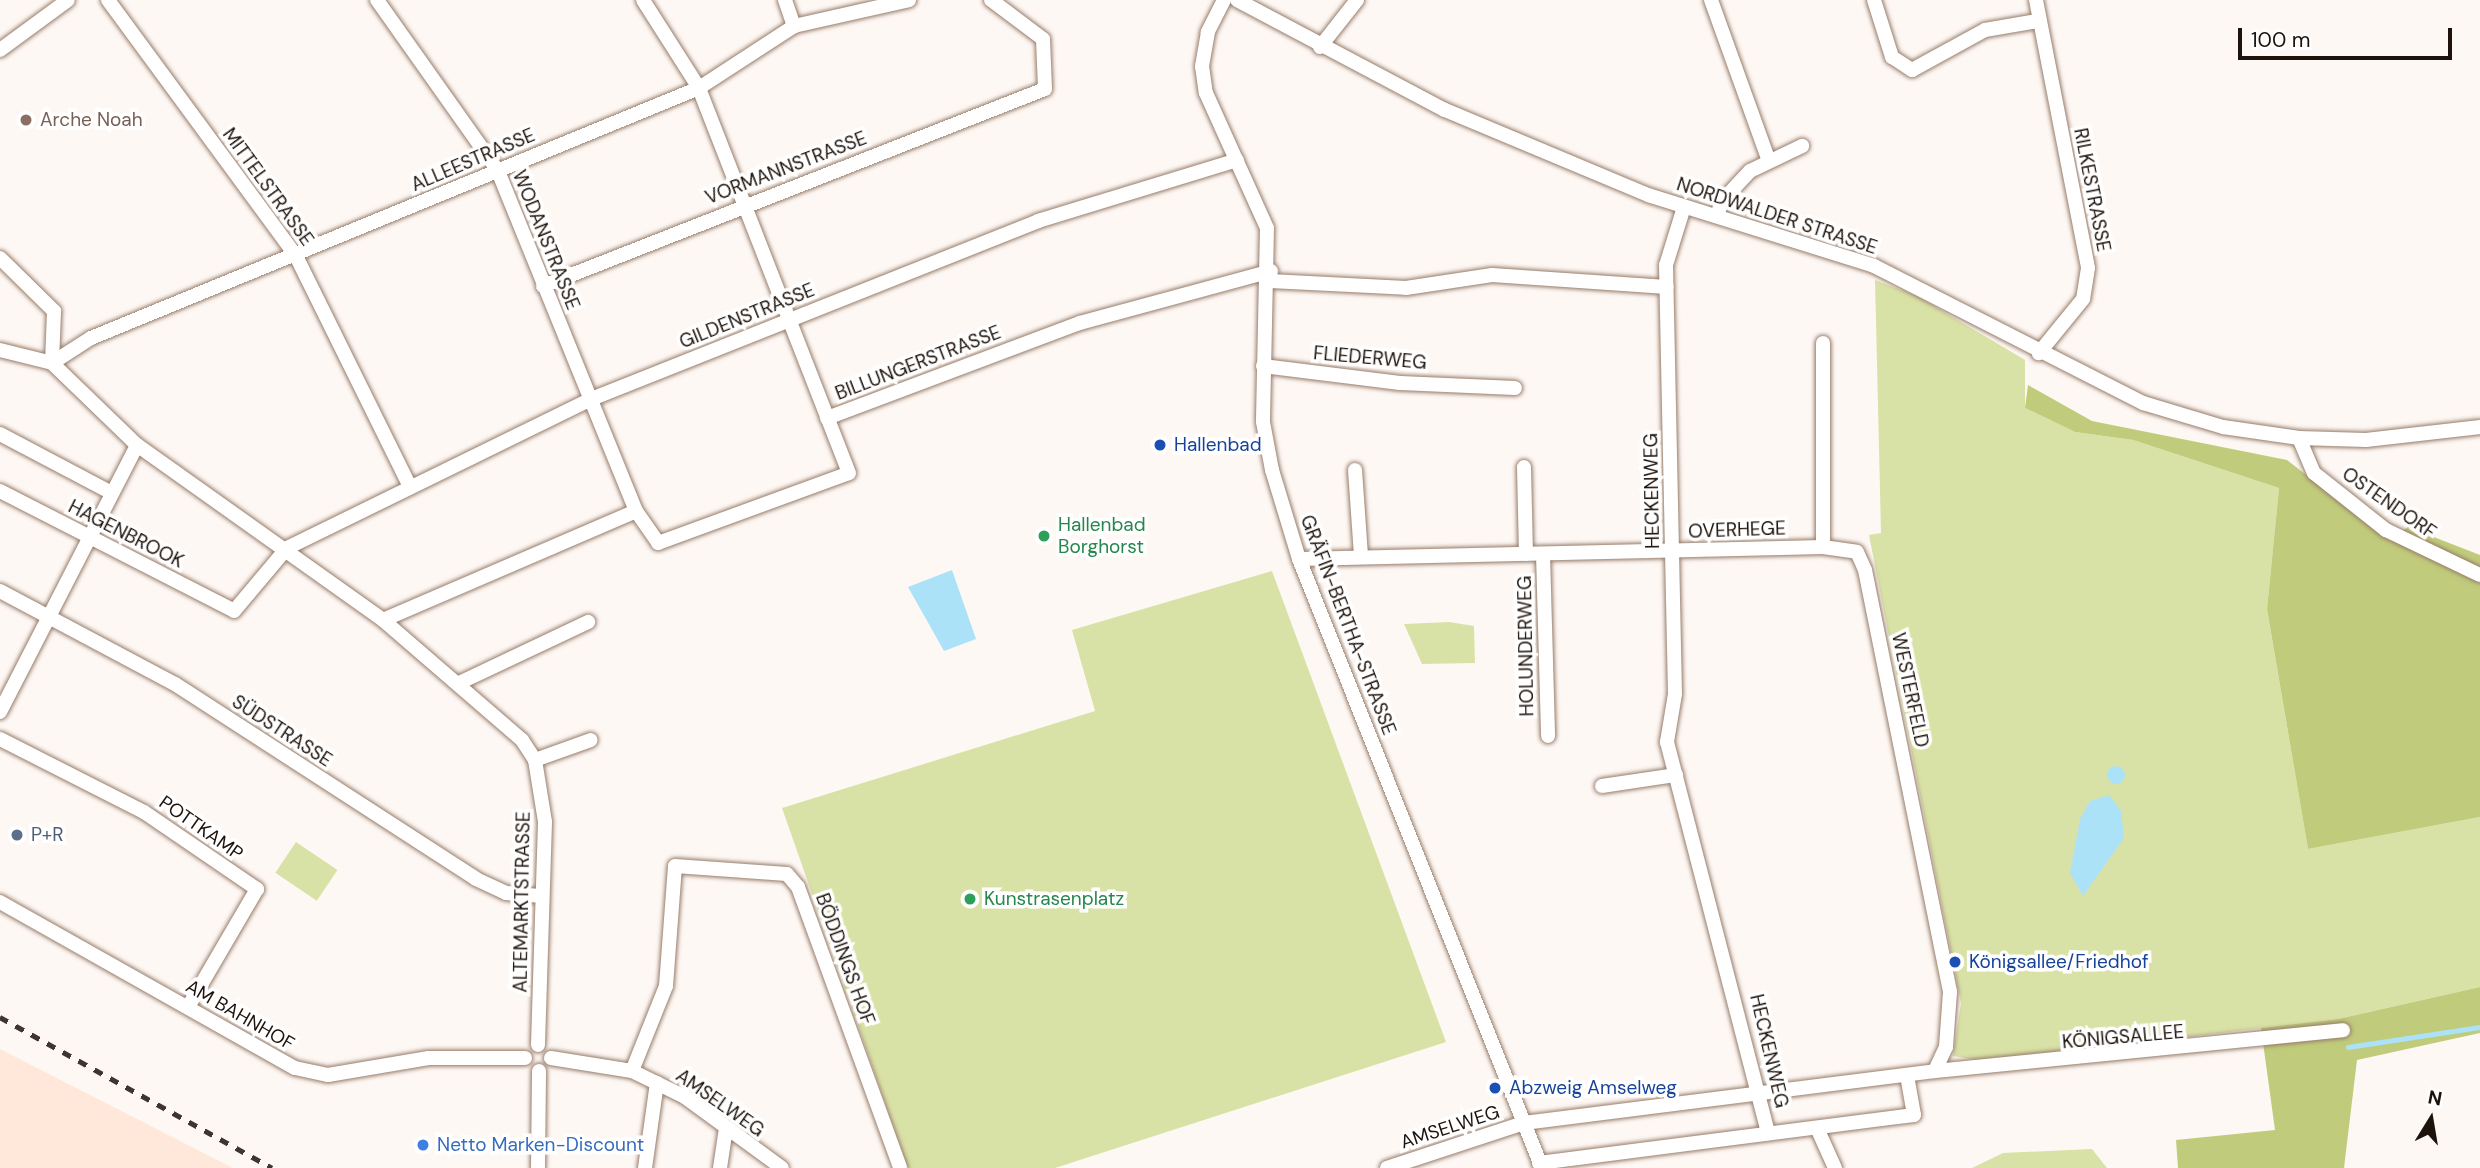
<!DOCTYPE html>
<html>
<head>
<meta charset="utf-8">
<style>
  body { margin:0 }
  #map { position:relative; width:2480px; height:1168px; overflow:hidden; background:#fef8f4; font-family:"DM Sans",sans-serif }
  div>[style] { position:absolute }
  .built>* { inset:0; background:#ffe8d9 }
  .green>* { inset:0; background:#d9e2a6; transform-origin:0 0 }
  .forest>* { inset:0; background:#c0cc7b }
  .water>* { inset:0; background:#abe2f8 }
  .round { border-radius:50% }
  .stream>* { height:4.5px; margin:-2.25px; padding:0 2.25px; transform-origin:2.25px; border-radius:2.25px; background:#abe2f8 }
  .roads { filter:drop-shadow(0 0 2px #977c69) drop-shadow(0 0 2px #977c69) }
  .minor>* { height:14px; margin:-7px; padding:0 7px; transform-origin:7px; border-radius:7px; background:#fff }
  .rail>* { height:4.5px; margin-top:-2.25px; transform-origin:0; background:repeating-linear-gradient(90deg,#3f342e 0 9px,transparent 0 18px) }
  .dots>* { width:19px; height:19px; translate:-50% -50%; box-sizing:border-box; border:4px solid #fff; border-radius:50% }
  span { translate:-50% -50%; white-space:nowrap; text-align:center; line-height:1.15; -webkit-text-stroke:7px #fff; paint-order:stroke }
  .education-label { font-size:19px; color:#785e54 }
  .left { translate:0 -50%; text-align:left }
  .street-label { font-size:19px; color:#1e130c }
  .transit-label { font-size:19px; color:#164399 }
  .leisure-label { font-size:19px; color:#27864d }
  .service-label { font-size:19px; color:#4e5e75 }
  .shop-label { font-size:19px; color:#366cbe }
  .north { position:absolute; left:2396px; top:1084px; width:70px; height:70px; -webkit-text-stroke:5px #fff; paint-order:stroke; rotate:11deg; font-size:19px; font-weight:700; line-height:28px; text-align:center; color:#1e130c }
  .north::after { content:''; display:block; margin:auto; width:24px; height:32px; background:#1e130c; clip-path:polygon(50% 0,100% 100%,50% 72%,0 100%) }
  .scale { position:absolute; left:2238px; top:28px; width:214px; height:32px; box-sizing:border-box; border:4px solid #1e130c; border-top:0; padding-left:9px; font-size:21px; line-height:24px; white-space:nowrap; color:#1e130c; -webkit-text-stroke:5px #fff; paint-order:stroke }
</style>
</head>
<body>
<div id="map">
  <div class="built">
    <div style="clip-path:polygon(0 1049px,233px 1168px,0 1168px)"></div>
  </div>
  <div class="green">
    <div style="clip-path:polygon(1875px 280px,1917px 296px,2025px 360px,2025px 408px,2075px 432px,2133px 440px,2279px 488px,2267px 609px,2308px 849px,2480px 817px,2480px 987px,2338px 1019px,1983px 1061px,1953px 1056px,1961px 1003px,1869px 535px,1881px 533px)"></div>
    <div style="clip-path:polygon(1272px 571px,1446px 1042px,1055px 1168px,908px 1168px,782px 808px,1095px 711px,1072px 630px)"></div>
    <div style="clip-path:polygon(1449px 622px,1474px 626px,1475px 663px,1422px 664px,1404px 624px)"></div>
    <div style="left:296px;top:842px;width:50px;height:37px;rotate:34deg"></div>
    <div style="clip-path:polygon(2092px 1149px,2107px 1168px,1972px 1168px,2003px 1153px)"></div>
  </div>
  <div class="forest">
    <div style="clip-path:polygon(2028px 385px,2092px 421px,2287px 460px,2390px 540px,2408px 527px,2480px 555px,2480px 817px,2308px 849px,2267px 609px,2279px 488px,2133px 440px,2075px 432px,2025px 408px)"></div>
    <div style="clip-path:polygon(2480px 987px,2480px 1033px,2357px 1060px,2344px 1168px,2178px 1168px,2176px 1140px,2275px 1130px,2261px 1028px,2338px 1019px)"></div>
  </div>
  <div class="water">
    <div style="clip-path:polygon(952px 570px,976px 639px,944px 651px,908px 587px)"></div>
    <div class="round" style="left:2107px;top:766px;width:18px;height:18px"></div>
    <div style="clip-path:polygon(2109px 795px,2121px 811px,2124px 838px,2083px 896px,2070px 873px,2080px 819px,2090px 801px)"></div>
  </div>
  <div class="stream">
    <div style="left:2348px;top:1047px;width:134px;rotate:-8.6deg"></div>
  </div>
  <div class="roads">
    <div class="minor">
      <div style="left:108px;top:0;width:318px;rotate:53.7deg"></div>
      <div style="left:296px;top:256px;width:258px;rotate:63.7deg"></div>
      <div style="left:377px;top:0;width:209px;rotate:54.7deg"></div>
      <div style="left:498px;top:171px;width:367px;rotate:67.9deg"></div>
      <div style="left:636px;top:511px;width:39px;rotate:55deg"></div>
      <div style="left:658px;top:543px;width:203px;rotate:-20.1deg"></div>
      <div style="left:849px;top:473px;width:413px;rotate:-111.3deg"></div>
      <div style="left:699px;top:88px;width:104px;rotate:-122.5deg"></div>
      <div style="left:785px;top:0;width:28px;rotate:71deg"></div>
      <div style="left:1224px;top:0;width:36px;rotate:117deg"></div>
      <div style="left:1208px;top:32px;width:35px;rotate:100deg"></div>
      <div style="left:1202px;top:66px;width:27px;rotate:82deg"></div>
      <div style="left:1206px;top:93px;width:148px;rotate:65.7deg"></div>
      <div style="left:1267px;top:228px;width:194px;rotate:91.2deg"></div>
      <div style="left:1263px;top:422px;width:49px;rotate:79.4deg"></div>
      <div style="left:1272px;top:470px;width:93px;rotate:73.1deg"></div>
      <div style="left:1299px;top:559px;width:656px;rotate:68.25deg"></div>
      <div style="left:1237px;top:0;width:235px;rotate:27.9deg"></div>
      <div style="left:1445px;top:110px;width:220px;rotate:22.7deg"></div>
      <div style="left:1648px;top:195px;width:237px;rotate:17.4deg"></div>
      <div style="left:1874px;top:266px;width:302px;rotate:27deg"></div>
      <div style="left:2143px;top:403px;width:84px;rotate:16.7deg"></div>
      <div style="left:2223px;top:427px;width:77px;rotate:8.2deg"></div>
      <div style="left:2299px;top:438px;width:67px;rotate:1.7deg"></div>
      <div style="left:2366px;top:440px;width:115px;rotate:-6.5deg"></div>
      <div style="left:1711px;top:0;width:168px;rotate:70.2deg"></div>
      <div style="left:1874px;top:0;width:60px;rotate:72.5deg"></div>
      <div style="left:1892px;top:57px;width:24px;rotate:33deg"></div>
      <div style="left:1912px;top:70px;width:83px;rotate:-28.7deg"></div>
      <div style="left:1985px;top:30px;width:53px;rotate:-9.8deg"></div>
      <div style="left:2036px;top:0;width:273px;rotate:79deg"></div>
      <div style="left:2088px;top:268px;width:31px;rotate:99deg"></div>
      <div style="left:2083px;top:299px;width:70px;rotate:129.2deg"></div>
      <div style="left:1320px;top:47px;width:60px;rotate:-51.8deg"></div>
      <div style="left:0;top:50px;width:84px;rotate:-36.3deg"></div>
      <div style="left:1684px;top:207px;width:61px;rotate:107.2deg"></div>
      <div style="left:1666px;top:265px;width:429px;rotate:88.8deg"></div>
      <div style="left:1675px;top:694px;width:49px;rotate:99.5deg"></div>
      <div style="left:1667px;top:742px;width:404px;rotate:75.5deg"></div>
      <div style="left:1717px;top:216px;width:16px;rotate:-72deg"></div>
      <div style="left:1722px;top:201px;width:41px;rotate:-47deg"></div>
      <div style="left:1750px;top:171px;width:58px;rotate:-25.7deg"></div>
      <div style="left:0;top:258px;width:76px;rotate:44.5deg"></div>
      <div style="left:54px;top:311px;width:52px;rotate:92.2deg"></div>
      <div style="left:1270px;top:281px;width:136px;rotate:2.9deg"></div>
      <div style="left:1406px;top:288px;width:87px;rotate:-8.6deg"></div>
      <div style="left:1492px;top:275px;width:175px;rotate:3.9deg"></div>
      <div style="left:543px;top:286px;width:539px;rotate:-21.43deg"></div>
      <div style="left:1045px;top:89px;width:50px;rotate:-92.3deg"></div>
      <div style="left:1043px;top:39px;width:65px;rotate:-143.1deg"></div>
      <div style="left:0;top:350px;width:54px;rotate:14deg"></div>
      <div style="left:52px;top:363px;width:118px;rotate:44deg"></div>
      <div style="left:137px;top:445px;width:302px;rotate:35.4deg"></div>
      <div style="left:383px;top:620px;width:184px;rotate:40.8deg"></div>
      <div style="left:522px;top:740px;width:24px;rotate:57deg"></div>
      <div style="left:535px;top:760px;width:63px;rotate:80.8deg"></div>
      <div style="left:545px;top:822px;width:223px;rotate:91.8deg"></div>
      <div style="left:52px;top:363px;width:46px;rotate:-32.7deg"></div>
      <div style="left:91px;top:338px;width:657px;rotate:-22.35deg"></div>
      <div style="left:699px;top:88px;width:113px;rotate:-33.1deg"></div>
      <div style="left:794px;top:26px;width:118px;rotate:-12.7deg"></div>
      <div style="left:1263px;top:366px;width:138px;rotate:7.1deg"></div>
      <div style="left:1400px;top:383px;width:115px;rotate:2.5deg"></div>
      <div style="left:827px;top:418px;width:270px;rotate:-20.6deg"></div>
      <div style="left:1080px;top:323px;width:198px;rotate:-15.2deg"></div>
      <div style="left:0;top:434px;width:124px;rotate:27.8deg"></div>
      <div style="left:2299px;top:438px;width:38px;rotate:67deg"></div>
      <div style="left:2314px;top:473px;width:92px;rotate:38.4deg"></div>
      <div style="left:2386px;top:530px;width:104px;rotate:25.6deg"></div>
      <div style="left:1524px;top:467px;width:87px;rotate:88.7deg"></div>
      <div style="left:1355px;top:470px;width:85px;rotate:86deg"></div>
      <div style="left:0;top:491px;width:263px;rotate:27.1deg"></div>
      <div style="left:234px;top:611px;width:82px;rotate:-49.9deg"></div>
      <div style="left:287px;top:548px;width:336px;rotate:-26.1deg"></div>
      <div style="left:589px;top:400px;width:483px;rotate:-21.7deg"></div>
      <div style="left:1038px;top:221px;width:208px;rotate:-17deg"></div>
      <div style="left:1823px;top:547px;width:204px;rotate:-90deg"></div>
      <div style="left:1543px;top:554px;width:182px;rotate:88.4deg"></div>
      <div style="left:1299px;top:559px;width:524px;rotate:-1.31deg"></div>
      <div style="left:1823px;top:547px;width:34px;rotate:8deg"></div>
      <div style="left:1857px;top:552px;width:20px;rotate:66deg"></div>
      <div style="left:1865px;top:570px;width:430px;rotate:78.6deg"></div>
      <div style="left:1950px;top:992px;width:55px;rotate:94.2deg"></div>
      <div style="left:1946px;top:1047px;width:26px;rotate:115deg"></div>
      <div style="left:0;top:591px;width:198px;rotate:28deg"></div>
      <div style="left:175px;top:684px;width:359px;rotate:32.9deg"></div>
      <div style="left:476px;top:879px;width:33px;rotate:25deg"></div>
      <div style="left:506px;top:893px;width:36px;rotate:5deg"></div>
      <div style="left:383px;top:620px;width:275px;rotate:-23.3deg"></div>
      <div style="left:459px;top:683px;width:143px;rotate:-25.3deg"></div>
      <div style="left:0;top:712px;width:300px;rotate:-62.8deg"></div>
      <div style="left:0;top:739px;width:161px;rotate:26.9deg"></div>
      <div style="left:144px;top:812px;width:137px;rotate:34.3deg"></div>
      <div style="left:257px;top:889px;width:137px;rotate:120.3deg"></div>
      <div style="left:535px;top:760px;width:59px;rotate:-19.7deg"></div>
      <div style="left:1602px;top:786px;width:75px;rotate:-8.5deg"></div>
      <div style="left:0;top:902px;width:338px;rotate:29.4deg"></div>
      <div style="left:295px;top:1068px;width:34px;rotate:12deg"></div>
      <div style="left:328px;top:1075px;width:102px;rotate:-9.6deg"></div>
      <div style="left:429px;top:1058px;width:96px"></div>
      <div style="left:551px;top:1058px;width:82px;rotate:9.1deg"></div>
      <div style="left:632px;top:1071px;width:59px;rotate:26.1deg"></div>
      <div style="left:685px;top:1097px;width:120px;rotate:36.2deg"></div>
      <div style="left:632px;top:1071px;width:92px;rotate:-68.2deg"></div>
      <div style="left:666px;top:986px;width:120px;rotate:-85.7deg"></div>
      <div style="left:675px;top:866px;width:112px;rotate:4.1deg"></div>
      <div style="left:787px;top:874px;width:17px;rotate:50deg"></div>
      <div style="left:798px;top:887px;width:299px;rotate:70deg"></div>
      <div style="left:1817px;top:1128px;width:44px;rotate:65.8deg"></div>
      <div style="left:1539px;top:1163px;width:378px;rotate:-7.3deg"></div>
      <div style="left:1914px;top:1115px;width:40px;rotate:-100deg"></div>
      <div style="left:538px;top:1168px;width:97px;rotate:-89.4deg"></div>
      <div style="left:645px;top:1168px;width:86px;rotate:-82deg"></div>
      <div style="left:720px;top:1168px;width:40px;rotate:-81.5deg"></div>
      <div style="left:1387px;top:1168px;width:144px;rotate:-18.2deg"></div>
      <div style="left:1524px;top:1123px;width:414px;rotate:-7.2deg"></div>
      <div style="left:1935px;top:1071px;width:410px;rotate:-5.7deg"></div>
    </div>
  </div>
  <div class="rail">
    <div style="left:0;top:1017px;width:311px;rotate:29deg"></div>
  </div>
  <div class="dots">
    <div style="left:26px;top:120px;background:#8d6e63"></div>
    <div style="left:1160px;top:445px;background:#1a4fb4"></div>
    <div style="left:1044px;top:536px;background:#2e9e5b"></div>
    <div style="left:17px;top:835px;background:#5c6f8a"></div>
    <div style="left:970px;top:899px;background:#2e9e5b"></div>
    <div style="left:1955px;top:962px;background:#1a4fb4"></div>
    <div style="left:1495px;top:1088px;background:#1a4fb4"></div>
    <div style="left:423px;top:1145px;background:#3f7fe0"></div>
  </div>
  <div class="education-label">
    <span class="left" style="left:40px;top:120px">Arche Noah</span>
  </div>
  <div class="street-label">
    <span style="left:473px;top:160px;rotate:-23deg">ALLEESTRASSE</span>
    <span style="left:786px;top:168px;rotate:-21deg">VORMANNSTRASSE</span>
    <span style="left:268px;top:187px;rotate:54deg">MITTELSTRASSE</span>
    <span style="left:2092px;top:190px;rotate:79deg">RILKESTRASSE</span>
    <span style="left:1777px;top:216px;rotate:18deg">NORDWALDER STRASSE</span>
    <span style="left:546px;top:240px;rotate:68deg">WODANSTRASSE</span>
    <span style="left:747px;top:316px;rotate:-22deg">GILDENSTRASSE</span>
    <span style="left:1370px;top:358px;rotate:5deg">FLIEDERWEG</span>
    <span style="left:918px;top:363px;rotate:-21deg">BILLUNGERSTRASSE</span>
    <span style="left:1652px;top:491px;rotate:-91deg">HECKENWEG</span>
    <span style="left:2389px;top:503px;rotate:35deg">OSTENDORF</span>
    <span style="left:1737px;top:530px;rotate:-2deg">OVERHEGE</span>
    <span style="left:126px;top:534px;rotate:27deg">HAGENBROOK</span>
    <span style="left:1348px;top:625px;rotate:69deg">GRÄFIN-BERTHA-STRASSE</span>
    <span style="left:1526px;top:646px;rotate:-91deg">HOLUNDERWEG</span>
    <span style="left:1910px;top:690px;rotate:78deg">WESTERFELD</span>
    <span style="left:282px;top:731px;rotate:33deg">SÜDSTRASSE</span>
    <span style="left:201px;top:828px;rotate:35deg">POTTKAMP</span>
    <span style="left:522px;top:902px;rotate:-89deg">ALTEMARKTSTRASSE</span>
    <span style="left:845px;top:959px;rotate:70deg">BÖDDINGS HOF</span>
    <span style="left:240px;top:1015px;rotate:30deg">AM BAHNHOF</span>
    <span style="left:2123px;top:1037px;rotate:-5deg">KÖNIGSALLEE</span>
    <span style="left:1769px;top:1051px;rotate:77deg">HECKENWEG</span>
    <span style="left:720px;top:1103px;rotate:35deg">AMSELWEG</span>
    <span style="left:1450px;top:1127px;rotate:-18deg">AMSELWEG</span>
  </div>
  <div class="transit-label">
    <span class="left" style="left:1174px;top:445px">Hallenbad</span>
    <span class="left" style="left:1969px;top:962px">Königsallee/Friedhof</span>
    <span class="left" style="left:1509px;top:1088px">Abzweig Amselweg</span>
  </div>
  <div class="leisure-label">
    <span class="left" style="left:1058px;top:536px">Hallenbad<br>Borghorst</span>
    <span class="left" style="left:984px;top:899px">Kunstrasenplatz</span>
  </div>
  <div class="service-label">
    <span class="left" style="left:31px;top:835px">P+R</span>
  </div>
  <div class="shop-label">
    <span class="left" style="left:437px;top:1145px">Netto Marken-Discount</span>
  </div>
  <div class="north">N</div>
  <div class="scale">100 m</div>
</div>
</body>
</html>
